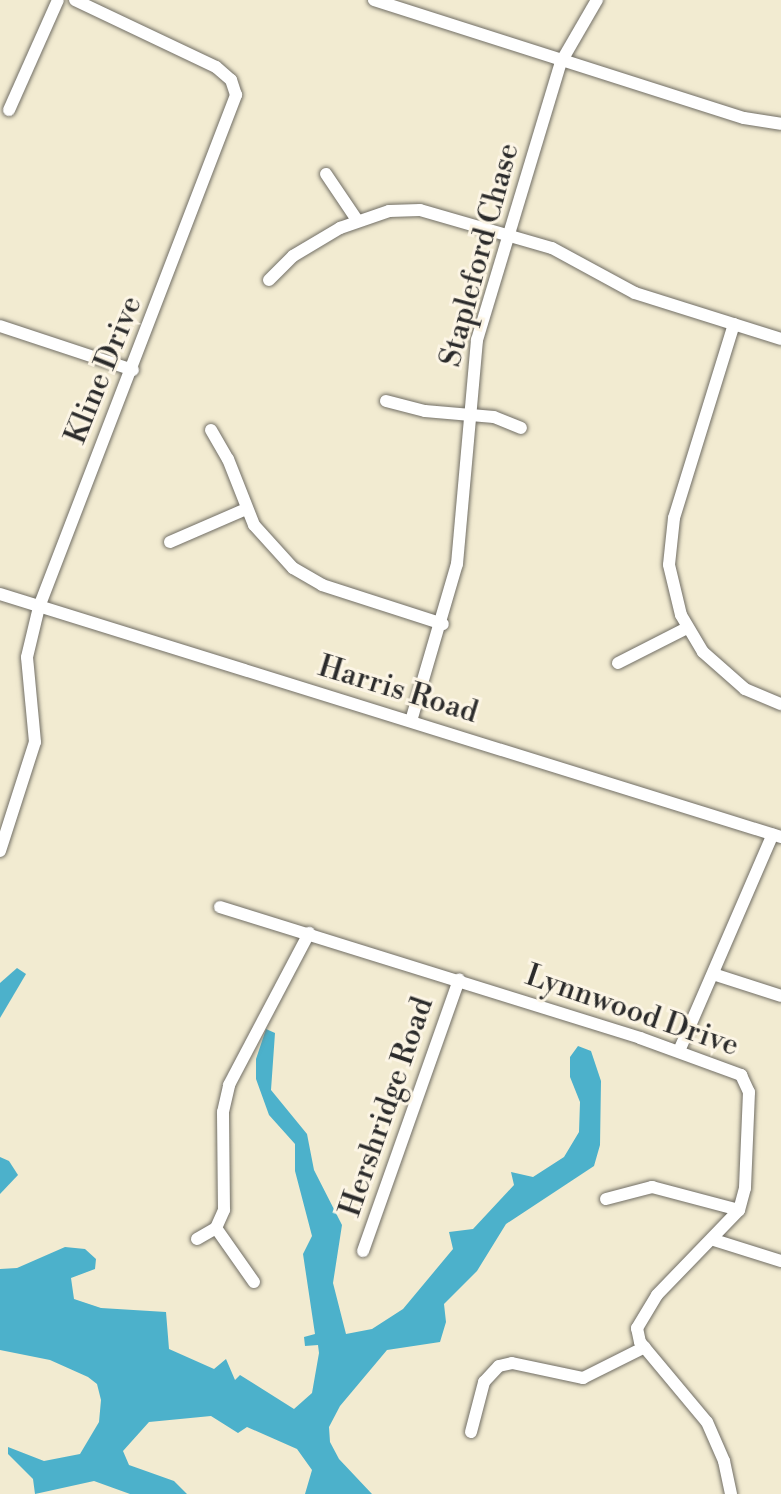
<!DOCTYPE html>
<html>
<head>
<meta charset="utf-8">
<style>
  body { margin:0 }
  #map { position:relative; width:781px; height:1494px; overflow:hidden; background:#f2ebd1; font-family:"Libre Bodoni",serif }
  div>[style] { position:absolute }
  .water>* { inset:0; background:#4cb1cb }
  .roads { filter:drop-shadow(0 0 2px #716e65) drop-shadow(0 0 2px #716e65) }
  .minor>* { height:12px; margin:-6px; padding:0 6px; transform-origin:6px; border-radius:6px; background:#fff }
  span { translate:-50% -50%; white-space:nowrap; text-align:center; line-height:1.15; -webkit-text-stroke:6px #fcf5e5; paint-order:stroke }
  .street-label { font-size:30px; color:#2b2b2b }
</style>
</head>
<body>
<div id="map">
  <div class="water">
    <div style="clip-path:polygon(17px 968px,26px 974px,0 1018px,0 983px)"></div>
    <div style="clip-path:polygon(266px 1029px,275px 1033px,271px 1090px,307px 1134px,314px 1170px,342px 1225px,333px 1283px,346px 1334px,372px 1329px,403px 1309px,453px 1249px,449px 1232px,473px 1229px,514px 1185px,511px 1172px,533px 1177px,564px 1157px,579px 1132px,580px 1102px,570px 1077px,570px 1057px,578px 1046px,591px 1051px,601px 1081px,600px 1145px,594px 1166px,506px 1224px,477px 1271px,444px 1304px,446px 1322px,440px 1342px,387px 1350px,340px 1406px,329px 1427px,330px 1442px,339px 1459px,372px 1494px,305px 1494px,312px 1470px,297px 1449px,247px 1427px,238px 1433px,211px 1416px,149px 1422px,123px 1451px,129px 1465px,174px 1481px,187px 1494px,130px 1494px,94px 1481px,35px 1494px,33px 1479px,8px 1454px,8px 1447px,44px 1461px,80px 1454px,99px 1422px,101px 1400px,97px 1384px,88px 1377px,50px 1360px,0 1350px,0 1269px,17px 1268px,65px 1247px,85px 1249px,96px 1259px,95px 1269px,71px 1278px,74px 1299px,101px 1308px,166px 1312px,169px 1349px,214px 1369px,226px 1359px,235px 1380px,240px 1375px,294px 1409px,312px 1393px,319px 1353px,318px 1345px,305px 1346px,304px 1337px,315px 1334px,303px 1254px,312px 1236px,295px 1171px,295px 1144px,269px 1115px,256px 1079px,256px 1059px)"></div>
    <div style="clip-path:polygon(0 1157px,9px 1161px,18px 1175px,0 1194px)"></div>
  </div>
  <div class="roads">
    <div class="minor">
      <div style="left:374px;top:0;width:388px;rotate:17.7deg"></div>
      <div style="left:744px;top:118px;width:37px;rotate:9deg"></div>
      <div style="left:9px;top:110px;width:120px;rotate:-66deg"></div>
      <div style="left:326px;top:174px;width:55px;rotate:56deg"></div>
      <div style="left:269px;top:280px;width:34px;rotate:-45deg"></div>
      <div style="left:293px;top:256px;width:55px;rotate:-30.8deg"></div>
      <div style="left:340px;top:228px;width:52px;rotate:-19.1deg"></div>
      <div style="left:389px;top:211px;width:31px;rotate:-2deg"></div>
      <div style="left:420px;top:210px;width:137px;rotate:16.1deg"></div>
      <div style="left:552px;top:248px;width:94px;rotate:28.5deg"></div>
      <div style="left:635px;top:293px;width:153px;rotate:17.5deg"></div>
      <div style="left:734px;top:324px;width:203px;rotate:107.2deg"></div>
      <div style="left:674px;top:518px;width:47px;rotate:96.1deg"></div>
      <div style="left:669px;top:565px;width:51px;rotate:76.5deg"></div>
      <div style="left:681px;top:615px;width:43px;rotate:59.3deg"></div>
      <div style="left:703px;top:652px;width:56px;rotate:41.4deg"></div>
      <div style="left:745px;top:689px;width:39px;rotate:23deg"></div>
      <div style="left:0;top:326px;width:140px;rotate:18.3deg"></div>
      <div style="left:386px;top:401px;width:40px;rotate:14.4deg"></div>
      <div style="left:425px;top:411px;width:69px;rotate:5deg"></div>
      <div style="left:494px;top:417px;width:29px;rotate:22deg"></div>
      <div style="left:211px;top:430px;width:34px;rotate:60deg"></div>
      <div style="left:228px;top:459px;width:71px;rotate:68.5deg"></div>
      <div style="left:254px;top:525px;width:58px;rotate:47.8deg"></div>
      <div style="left:293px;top:568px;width:34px;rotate:30deg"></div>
      <div style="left:322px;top:585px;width:127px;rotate:17.9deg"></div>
      <div style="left:170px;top:542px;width:83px;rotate:-23.5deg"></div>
      <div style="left:0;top:594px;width:818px;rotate:17.28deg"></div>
      <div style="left:618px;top:663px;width:77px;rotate:-26.9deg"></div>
      <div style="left:411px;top:721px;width:164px;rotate:-73.7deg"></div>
      <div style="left:457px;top:564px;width:225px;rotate:-84.9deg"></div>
      <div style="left:477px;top:340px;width:290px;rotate:-73.2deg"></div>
      <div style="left:561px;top:62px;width:72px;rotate:-59.9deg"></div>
      <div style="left:0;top:851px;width:114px;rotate:-72.2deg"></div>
      <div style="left:35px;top:742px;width:85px;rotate:-95.4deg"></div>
      <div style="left:27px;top:657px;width:51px;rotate:-76.5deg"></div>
      <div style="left:39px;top:607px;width:549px;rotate:-68.95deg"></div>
      <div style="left:236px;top:95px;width:16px;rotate:-108deg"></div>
      <div style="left:231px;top:80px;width:20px;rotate:-139deg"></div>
      <div style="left:216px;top:67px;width:156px;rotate:-154.6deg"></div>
      <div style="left:220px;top:907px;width:440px;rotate:17.3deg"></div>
      <div style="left:640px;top:1038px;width:108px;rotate:20.1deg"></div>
      <div style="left:741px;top:1075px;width:19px;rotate:65deg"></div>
      <div style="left:749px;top:1092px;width:96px;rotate:92.4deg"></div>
      <div style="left:745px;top:1188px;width:23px;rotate:105deg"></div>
      <div style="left:739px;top:1210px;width:118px;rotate:134deg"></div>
      <div style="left:657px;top:1295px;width:39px;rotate:121deg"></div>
      <div style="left:637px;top:1328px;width:14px;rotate:78deg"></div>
      <div style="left:640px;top:1342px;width:104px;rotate:50.1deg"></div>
      <div style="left:707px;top:1422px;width:43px;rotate:66.4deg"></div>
      <div style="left:724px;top:1461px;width:34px;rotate:78deg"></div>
      <div style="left:713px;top:974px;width:71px;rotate:17.9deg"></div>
      <div style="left:679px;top:1051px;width:236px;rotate:-66.6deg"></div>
      <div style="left:606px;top:1199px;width:48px;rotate:-14.6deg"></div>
      <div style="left:652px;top:1187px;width:90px;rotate:14.8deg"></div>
      <div style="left:216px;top:1228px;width:66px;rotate:54.9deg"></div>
      <div style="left:197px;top:1239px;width:22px;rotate:-30deg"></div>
      <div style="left:216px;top:1228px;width:20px;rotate:-66deg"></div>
      <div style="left:224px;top:1210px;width:98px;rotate:-90.6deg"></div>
      <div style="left:223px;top:1112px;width:28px;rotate:-77deg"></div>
      <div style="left:229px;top:1085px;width:172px;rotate:-62.2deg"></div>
      <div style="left:714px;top:1240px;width:70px;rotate:17.4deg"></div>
      <div style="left:363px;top:1251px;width:288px;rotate:-70.5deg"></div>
      <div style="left:471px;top:1432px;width:52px;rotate:-75.4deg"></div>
      <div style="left:484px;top:1382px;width:22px;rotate:-47deg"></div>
      <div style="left:499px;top:1366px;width:13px;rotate:-13deg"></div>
      <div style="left:512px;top:1363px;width:73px;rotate:11.9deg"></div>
      <div style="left:583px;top:1378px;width:69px;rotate:-26.6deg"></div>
    </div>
  </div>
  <div class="street-label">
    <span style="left:480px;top:255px;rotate:-75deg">Stapleford Chase</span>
    <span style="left:104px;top:370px;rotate:-68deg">Kline Drive</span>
    <span style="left:398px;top:690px;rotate:17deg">Harris Road</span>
    <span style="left:632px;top:1011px;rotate:19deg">Lynnwood Drive</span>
    <span style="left:387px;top:1107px;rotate:-71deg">Hershridge Road</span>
  </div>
</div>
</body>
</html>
